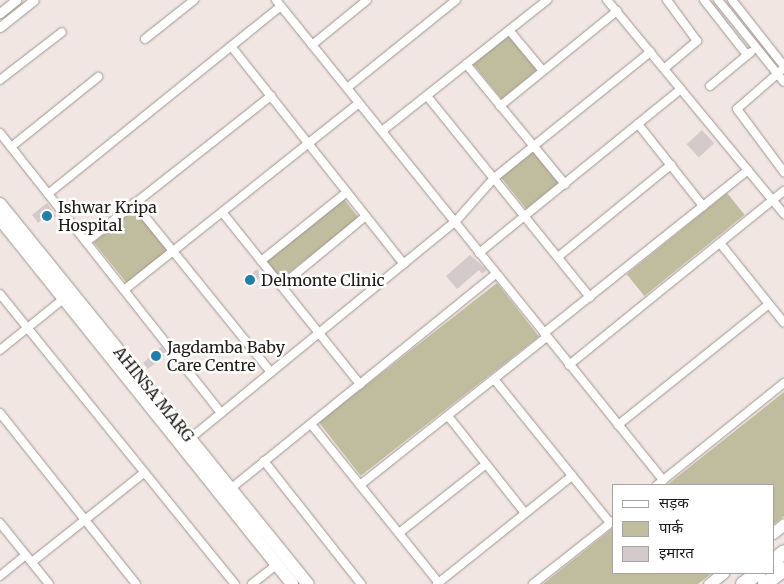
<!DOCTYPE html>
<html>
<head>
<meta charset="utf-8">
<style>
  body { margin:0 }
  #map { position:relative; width:784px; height:584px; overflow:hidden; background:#f1e6e2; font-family:Merriweather,"Noto Sans Devanagari",serif }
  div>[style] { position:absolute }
  .green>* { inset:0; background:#bfbd9d; transform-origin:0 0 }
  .building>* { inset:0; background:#d4c9cb; transform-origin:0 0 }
  .roads { filter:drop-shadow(0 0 1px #9f9591) drop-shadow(0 0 1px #9f9591) }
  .minor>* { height:8px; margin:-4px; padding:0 4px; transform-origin:4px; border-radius:4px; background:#fff }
  .tertiary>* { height:9px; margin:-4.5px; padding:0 4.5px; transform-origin:4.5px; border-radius:4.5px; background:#fff }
  .primary>* { height:11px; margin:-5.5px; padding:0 5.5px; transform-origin:5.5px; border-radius:5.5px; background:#fff }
  .trunk>* { height:12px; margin:-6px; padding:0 6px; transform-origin:6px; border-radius:6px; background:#fff }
  .motorway>* { height:14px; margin:-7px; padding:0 7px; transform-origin:7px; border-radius:7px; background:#fff }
  .dots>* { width:14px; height:14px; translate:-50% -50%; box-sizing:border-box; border:2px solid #fff; border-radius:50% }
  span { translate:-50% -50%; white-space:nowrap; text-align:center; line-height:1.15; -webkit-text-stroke:5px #fff; paint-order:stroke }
  .poi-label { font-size:16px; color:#1f1b19 }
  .left { translate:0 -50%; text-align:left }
  .street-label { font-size:16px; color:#1f1b19 }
  .legend { position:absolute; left:612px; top:484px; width:162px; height:90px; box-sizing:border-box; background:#fff; border:1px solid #a5a4a3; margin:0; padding:6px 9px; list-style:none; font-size:15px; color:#1f1b19 }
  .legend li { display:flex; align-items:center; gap:10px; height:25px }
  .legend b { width:25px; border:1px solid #a5a4a3 }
</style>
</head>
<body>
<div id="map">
  <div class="green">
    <div style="left:509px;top:35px;width:45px;height:46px;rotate:51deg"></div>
    <div style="left:533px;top:152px;width:40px;height:41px;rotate:51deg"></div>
    <div style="left:727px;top:193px;width:28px;height:129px;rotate:51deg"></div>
    <div style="left:344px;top:199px;width:24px;height:100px;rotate:52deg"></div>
    <div style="left:135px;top:209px;width:53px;height:53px;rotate:51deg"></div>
    <div style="left:497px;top:283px;width:68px;height:226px;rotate:52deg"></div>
    <div style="clip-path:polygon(784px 392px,784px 516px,773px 525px,773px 485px,667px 485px)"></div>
    <div style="clip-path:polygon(613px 528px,613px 573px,712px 573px,698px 584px,543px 584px)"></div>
  </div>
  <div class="building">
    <div style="left:702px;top:130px;width:18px;height:21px;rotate:47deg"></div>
    <div style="clip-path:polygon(47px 203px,56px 216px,50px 221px,46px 216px,38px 223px,32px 215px)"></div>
    <div style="clip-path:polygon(470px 255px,487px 270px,482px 274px,479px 270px,457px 289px,446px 276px)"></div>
    <div style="clip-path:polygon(257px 269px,262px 275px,250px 287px,245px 280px)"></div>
    <div style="clip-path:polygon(161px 347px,167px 354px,148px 369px,143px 363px)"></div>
  </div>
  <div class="roads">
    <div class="minor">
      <div style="left:276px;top:0;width:617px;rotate:51.12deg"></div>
      <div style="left:607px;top:0;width:278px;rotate:50.4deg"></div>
      <div style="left:704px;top:0;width:70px;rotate:52deg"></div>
      <div style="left:718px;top:0;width:105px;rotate:51.2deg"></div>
      <div style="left:732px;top:0;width:84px;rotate:51.8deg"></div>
      <div style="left:509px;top:30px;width:53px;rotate:50.3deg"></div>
      <div style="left:145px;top:39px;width:63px;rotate:-38.5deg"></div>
      <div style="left:312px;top:45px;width:71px;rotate:-39.3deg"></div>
      <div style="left:231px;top:46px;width:278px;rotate:51.6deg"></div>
      <div style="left:466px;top:64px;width:156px;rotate:50.5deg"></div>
      <div style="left:665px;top:68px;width:42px;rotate:-40.2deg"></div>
      <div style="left:697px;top:41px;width:51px;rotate:-126.2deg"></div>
      <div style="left:784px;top:68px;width:62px;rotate:138.9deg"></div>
      <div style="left:737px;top:109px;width:79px;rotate:53.3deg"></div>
      <div style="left:0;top:80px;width:78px;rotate:-37.7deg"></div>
      <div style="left:710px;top:86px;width:53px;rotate:-39.7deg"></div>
      <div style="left:347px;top:88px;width:140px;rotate:-38.9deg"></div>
      <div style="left:427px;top:96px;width:259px;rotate:51deg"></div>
      <div style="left:500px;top:106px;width:151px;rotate:-39.1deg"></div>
      <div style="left:638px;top:124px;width:105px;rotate:51.6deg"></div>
      <div style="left:382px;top:131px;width:211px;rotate:-38.4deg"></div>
      <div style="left:0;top:133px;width:357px;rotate:51.7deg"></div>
      <div style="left:11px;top:147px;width:112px;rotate:-38.8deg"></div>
      <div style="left:48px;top:194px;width:299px;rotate:-38.9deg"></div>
      <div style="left:134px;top:203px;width:218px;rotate:51deg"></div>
      <div style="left:222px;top:212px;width:221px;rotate:51.3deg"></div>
      <div style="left:86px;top:242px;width:236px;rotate:-38.3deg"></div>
      <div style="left:720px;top:243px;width:102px;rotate:51.3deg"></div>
      <div style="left:479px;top:253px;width:260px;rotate:-39.1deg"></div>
      <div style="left:558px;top:257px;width:146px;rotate:-39.2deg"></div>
      <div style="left:261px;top:261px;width:110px;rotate:-38.7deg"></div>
      <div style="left:281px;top:286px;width:110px;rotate:-39.5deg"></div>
      <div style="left:124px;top:290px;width:300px;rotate:-38.5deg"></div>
      <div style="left:0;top:294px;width:373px;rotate:51deg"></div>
      <div style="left:544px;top:333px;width:261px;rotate:-38.6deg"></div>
      <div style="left:0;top:350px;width:85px;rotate:-38.8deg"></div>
      <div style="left:569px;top:365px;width:277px;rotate:-39deg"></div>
      <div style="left:494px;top:379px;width:185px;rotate:51.1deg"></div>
      <div style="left:0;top:413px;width:218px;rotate:51.5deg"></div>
      <div style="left:448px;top:416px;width:124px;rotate:51.6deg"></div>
      <div style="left:311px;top:424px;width:204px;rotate:51.2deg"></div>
      <div style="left:618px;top:425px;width:193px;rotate:-38.7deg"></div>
      <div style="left:187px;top:441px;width:346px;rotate:-39.3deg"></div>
      <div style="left:455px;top:222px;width:59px;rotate:-48.4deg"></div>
      <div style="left:494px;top:178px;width:201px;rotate:-38.9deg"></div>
      <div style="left:264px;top:461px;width:157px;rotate:51.7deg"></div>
      <div style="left:360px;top:485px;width:238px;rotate:-38.4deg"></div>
      <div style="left:657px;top:485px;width:163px;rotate:-38.8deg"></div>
      <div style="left:229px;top:490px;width:343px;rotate:-39deg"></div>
      <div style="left:0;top:523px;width:78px;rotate:51.2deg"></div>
      <div style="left:399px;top:533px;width:111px;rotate:-38.4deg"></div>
      <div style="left:32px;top:562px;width:143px;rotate:-38.5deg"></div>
      <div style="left:0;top:576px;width:33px;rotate:-39deg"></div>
      <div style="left:252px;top:584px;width:33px;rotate:-38deg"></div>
      <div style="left:437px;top:584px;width:173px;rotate:-38.7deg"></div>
      <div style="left:533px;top:584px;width:102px;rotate:-38.2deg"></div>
    </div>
    <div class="tertiary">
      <div style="left:0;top:13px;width:21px;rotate:-39deg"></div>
      <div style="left:0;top:27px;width:43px;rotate:-38.5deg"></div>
    </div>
    <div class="primary">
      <div style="left:773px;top:533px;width:14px;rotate:-39deg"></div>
      <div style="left:709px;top:584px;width:18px;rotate:-38deg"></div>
    </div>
    <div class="trunk">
      <div style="left:0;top:204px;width:489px;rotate:51deg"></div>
      <div style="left:0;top:219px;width:467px;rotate:51.3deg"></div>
    </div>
    <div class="motorway">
      <div style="left:773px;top:561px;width:14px;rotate:-39deg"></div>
      <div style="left:743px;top:584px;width:19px;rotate:-36deg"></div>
      <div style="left:765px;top:584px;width:24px;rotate:-38deg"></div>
    </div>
  </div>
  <div class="dots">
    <div style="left:47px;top:216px;background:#217eab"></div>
    <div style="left:250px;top:280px;background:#217eab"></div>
    <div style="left:156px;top:356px;background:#217eab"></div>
  </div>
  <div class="poi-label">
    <span class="left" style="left:58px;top:216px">Ishwar Kripa<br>Hospital</span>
    <span class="left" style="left:261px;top:280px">Delmonte Clinic</span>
    <span class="left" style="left:167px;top:356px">Jagdamba Baby<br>Care Centre</span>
  </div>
  <div class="street-label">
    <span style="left:154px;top:394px;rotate:51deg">AHINSA MARG</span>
  </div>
  <ul class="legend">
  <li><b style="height:6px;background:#fff"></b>सड़क</li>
  <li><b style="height:14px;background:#bfbd9d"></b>पार्क</li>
  <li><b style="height:14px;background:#d4c9cb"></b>इमारत</li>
  </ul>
</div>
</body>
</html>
